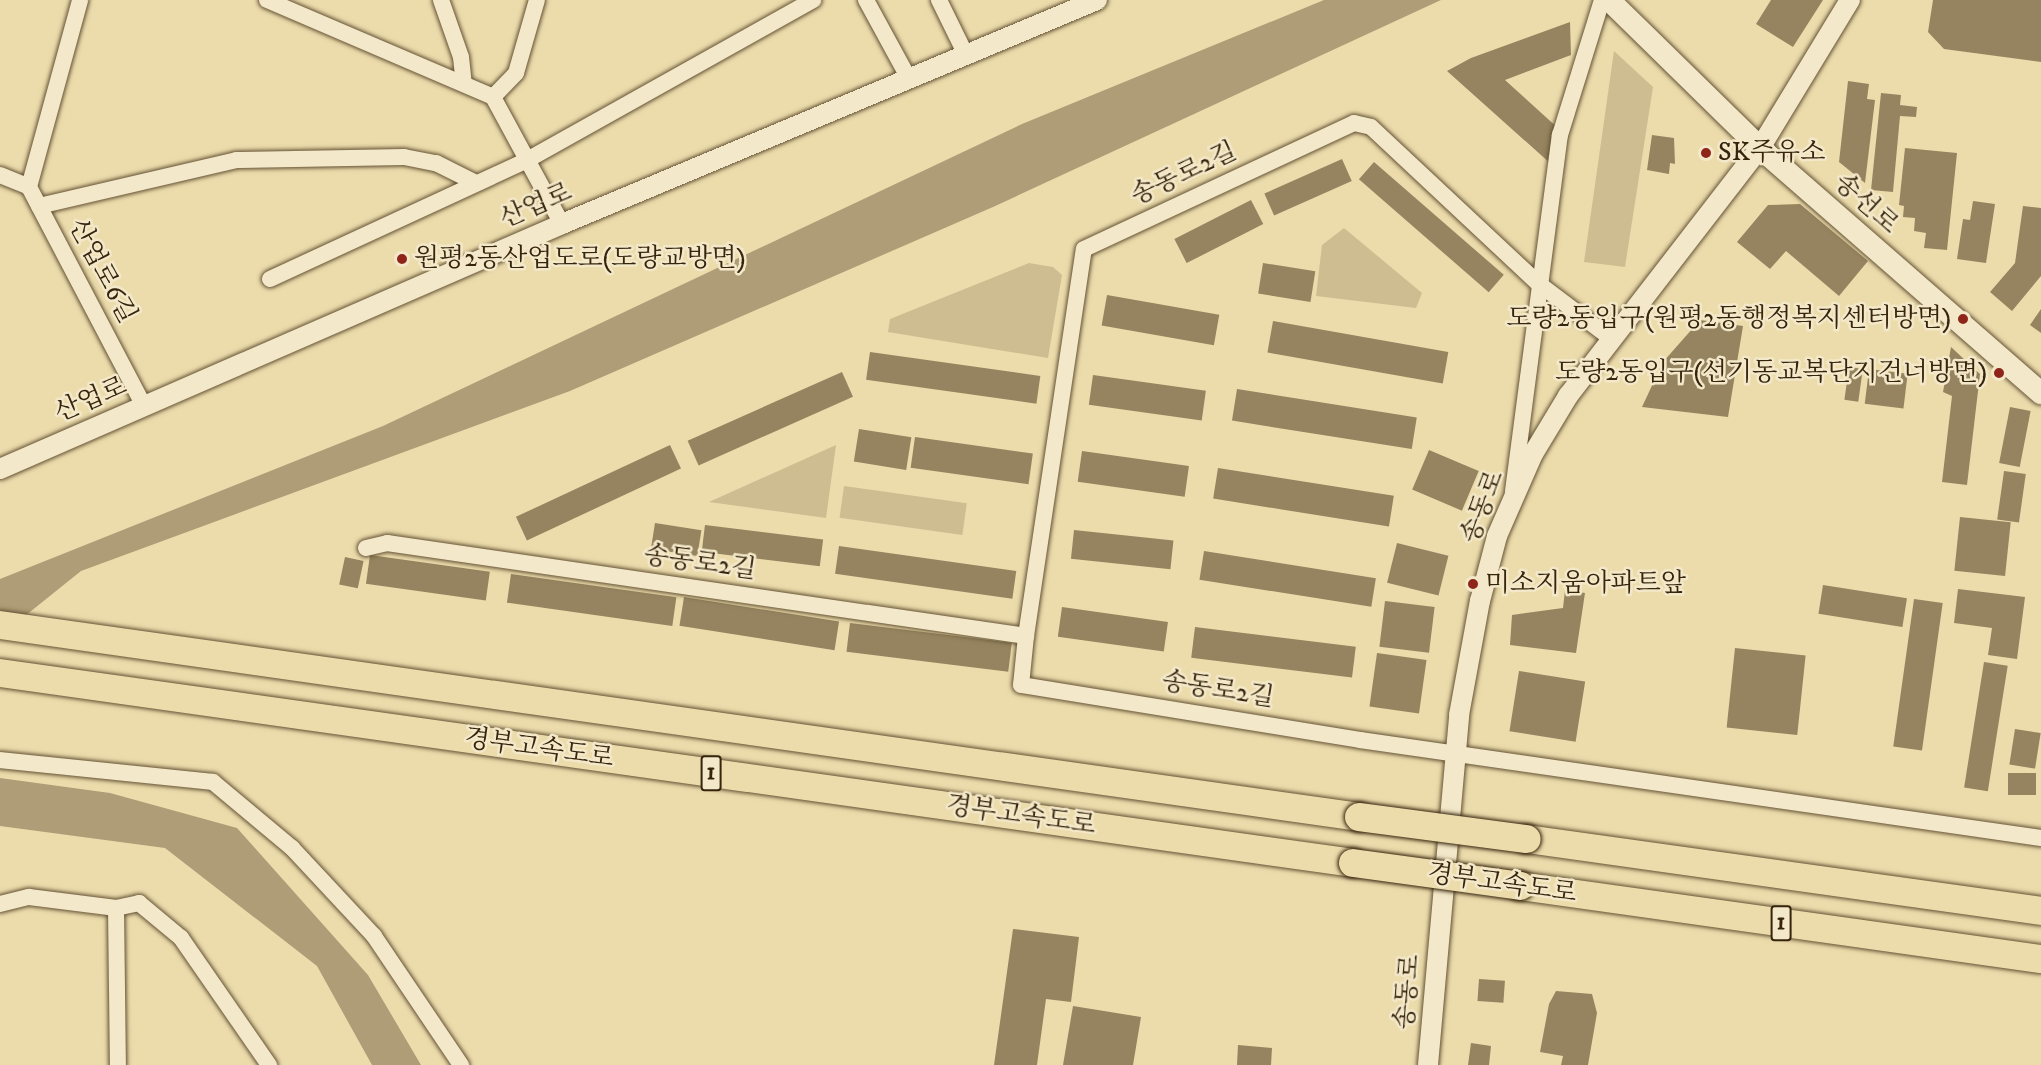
<!DOCTYPE html>
<html>
<head>
<meta charset="utf-8">
<style>
  body { margin:0 }
  #map { position:relative; width:2041px; height:1065px; overflow:hidden; background:#ecdcac; font-family:"IM FELL DW Pica","Noto Serif KR",serif }
  div>[style] { position:absolute }
  .green>* { inset:0; background:#cdbd91; transform-origin:0 0 }
  .water>* { inset:0; background:#ae9d76 }
  .building>* { inset:0; background:#95845f; transform-origin:0 0 }
  .roads { filter:drop-shadow(0 0 2px #645234) drop-shadow(0 0 2px #645234) }
  .minor>* { height:16px; margin:-8px; padding:0 8px; transform-origin:8px; border-radius:8px; background:#f3e8c9 }
  .tertiary>* { height:20px; margin:-10px; padding:0 10px; transform-origin:10px; border-radius:10px; background:#f3e8c9 }
  .secondary>* { height:22px; margin:-11px; padding:0 11px; transform-origin:11px; border-radius:11px; background:#f3e8c9 }
  .motorway>* { height:28px; margin:-14px; padding:0 14px; transform-origin:14px; border-radius:14px; background:#ecdcac }
  .bridges { filter:drop-shadow(0 0 2px #36240c) drop-shadow(0 0 2px #36240c) }
  .motorway-bridge>* { height:28px; margin:-14px; padding:0 14px; transform-origin:14px; border-radius:14px; background:#ecdcac }
  .dots>* { width:16px; height:16px; translate:-50% -50%; box-sizing:border-box; border:3px solid #f3e8c9; border-radius:50% }
  span { translate:-50% -50%; white-space:nowrap; text-align:center; line-height:1.15; -webkit-text-stroke:5px #f3e8c9; paint-order:stroke }
  .shield-label span { padding:2px 4px; background:#f3e8c9; border:2px solid; border-radius:4px; -webkit-text-stroke-width:0 }
  .shield-label { font-size:24px; color:#36240c; font-weight:700 }
  .poi-label { font-size:26px; color:#36240c }
  .left { translate:0 -50%; text-align:left }
  .right { translate:-100% -50%; text-align:right }
  .street-label { font-size:26px; color:#36240c }
</style>
</head>
<body>
<div id="map">
  <div class="green">
    <div style="clip-path:polygon(1614px 51px,1653px 87px,1625px 267px,1584px 262px)"></div>
    <div style="clip-path:polygon(1344px 228px,1422px 293px,1416px 308px,1316px 296px,1322px 245px)"></div>
    <div style="clip-path:polygon(1029px 263px,1053px 267px,1062px 275px,1048px 358px,888px 332px,890px 319px)"></div>
    <div style="clip-path:polygon(836px 445px,826px 518px,709px 502px)"></div>
    <div style="left:844px;top:486px;width:124px;height:32px;rotate:8deg"></div>
  </div>
  <div class="water">
    <div style="clip-path:polygon(1324px 0,1441px 0,993px 207px,570px 391px,81px 571px,0 636px,0 579px,383px 426px,1022px 124px)"></div>
    <div style="clip-path:polygon(0 778px,110px 793px,237px 828px,368px 975px,421px 1065px,372px 1065px,317px 966px,165px 848px,0 826px)"></div>
  </div>
  <div class="building">
    <div style="clip-path:polygon(1771px 0,1823px 0,1793px 47px,1756px 24px)"></div>
    <div style="clip-path:polygon(1933px 0,2041px 0,2041px 62px,1944px 49px,1928px 32px)"></div>
    <div style="clip-path:polygon(1570px 22px,1571px 55px,1505px 80px,1559px 129px,1551px 164px,1447px 71px,1471px 58px)"></div>
    <div style="clip-path:polygon(1848px 81px,1869px 84px,1867px 99px,1875px 100px,1865px 183px,1839px 162px)"></div>
    <div style="clip-path:polygon(1881px 93px,1901px 95px,1900px 105px,1917px 107px,1916px 117px,1900px 116px,1893px 192px,1871px 190px)"></div>
    <div style="clip-path:polygon(1652px 135px,1674px 138px,1675px 164px,1670px 163px,1669px 174px,1647px 170px)"></div>
    <div style="clip-path:polygon(1905px 148px,1957px 153px,1947px 250px,1924px 248px,1926px 233px,1914px 231px,1915px 218px,1903px 217px,1904px 206px,1899px 205px)"></div>
    <div style="left:1342px;top:159px;width:24px;height:85px;rotate:66deg"></div>
    <div style="left:1374px;top:162px;width:172px;height:23px;rotate:41deg"></div>
    <div style="left:1251px;top:200px;width:27px;height:86px;rotate:63deg"></div>
    <div style="clip-path:polygon(1973px 201px,1995px 204px,1986px 263px,1957px 259px,1963px 219px,1970px 220px)"></div>
    <div style="clip-path:polygon(1800px 204px,1868px 261px,1839px 296px,1786px 251px,1770px 269px,1737px 242px,1768px 205px)"></div>
    <div style="clip-path:polygon(2023px 206px,2041px 208px,2041px 276px,2012px 311px,1990px 292px,2015px 263px)"></div>
    <div style="left:1263px;top:263px;width:53px;height:31px;rotate:9deg"></div>
    <div style="left:1107px;top:295px;width:114px;height:31px;rotate:10deg"></div>
    <div style="clip-path:polygon(2041px 309px,2041px 333px,2030px 325px)"></div>
    <div style="clip-path:polygon(1700px 320px,1743px 326px,1728px 417px,1642px 407px,1663px 362px)"></div>
    <div style="left:1273px;top:321px;width:178px;height:32px;rotate:10deg"></div>
    <div style="clip-path:polygon(1951px 347px,1980px 374px,1967px 485px,1942px 482px,1952px 396px,1943px 392px)"></div>
    <div style="left:870px;top:352px;width:172px;height:28px;rotate:8deg"></div>
    <div style="left:1849px;top:367px;width:14px;height:33px;rotate:8deg"></div>
    <div style="left:1869px;top:369px;width:39px;height:35px;rotate:7deg"></div>
    <div style="left:842px;top:372px;width:27px;height:169px;rotate:66deg"></div>
    <div style="left:1093px;top:375px;width:114px;height:30px;rotate:8deg"></div>
    <div style="left:1237px;top:389px;width:182px;height:32px;rotate:9deg"></div>
    <div style="left:2010px;top:407px;width:21px;height:57px;rotate:11deg"></div>
    <div style="left:859px;top:429px;width:53px;height:33px;rotate:9deg"></div>
    <div style="left:915px;top:437px;width:119px;height:31px;rotate:8deg"></div>
    <div style="left:670px;top:445px;width:26px;height:170px;rotate:65deg"></div>
    <div style="left:1429px;top:450px;width:54px;height:43px;rotate:23deg"></div>
    <div style="left:1082px;top:451px;width:108px;height:31px;rotate:8deg"></div>
    <div style="left:1218px;top:468px;width:178px;height:31px;rotate:9deg"></div>
    <div style="left:2004px;top:471px;width:22px;height:49px;rotate:8deg"></div>
    <div style="left:1960px;top:517px;width:51px;height:54px;rotate:6deg"></div>
    <div style="left:655px;top:523px;width:47px;height:26px;rotate:9deg"></div>
    <div style="left:705px;top:525px;width:119px;height:27px;rotate:7deg"></div>
    <div style="left:1074px;top:530px;width:100px;height:29px;rotate:6deg"></div>
    <div style="left:1397px;top:543px;width:53px;height:41px;rotate:14deg"></div>
    <div style="left:839px;top:546px;width:179px;height:28px;rotate:8deg"></div>
    <div style="left:1204px;top:551px;width:174px;height:29px;rotate:9deg"></div>
    <div style="left:370px;top:555px;width:121px;height:29px;rotate:8deg"></div>
    <div style="left:345px;top:557px;width:19px;height:28px;rotate:12deg"></div>
    <div style="left:511px;top:574px;width:167px;height:29px;rotate:8deg"></div>
    <div style="left:1823px;top:585px;width:85px;height:29px;rotate:9deg"></div>
    <div style="clip-path:polygon(1958px 589px,2025px 597px,2017px 659px,1988px 655px,1992px 628px,1954px 623px)"></div>
    <div style="clip-path:polygon(1565px 590px,1585px 593px,1576px 653px,1510px 645px,1512px 615px,1563px 608px)"></div>
    <div style="left:684px;top:597px;width:157px;height:29px;rotate:9deg"></div>
    <div style="left:1914px;top:599px;width:29px;height:149px;rotate:8deg"></div>
    <div style="left:1385px;top:601px;width:50px;height:46px;rotate:7deg"></div>
    <div style="left:1062px;top:607px;width:107px;height:30px;rotate:8deg"></div>
    <div style="left:850px;top:623px;width:163px;height:29px;rotate:7deg"></div>
    <div style="left:1195px;top:627px;width:162px;height:31px;rotate:7deg"></div>
    <div style="left:1735px;top:648px;width:71px;height:80px;rotate:6deg"></div>
    <div style="left:1377px;top:653px;width:50px;height:54px;rotate:8deg"></div>
    <div style="left:1984px;top:662px;width:24px;height:127px;rotate:9deg"></div>
    <div style="left:1519px;top:671px;width:67px;height:61px;rotate:9deg"></div>
    <div style="left:2015px;top:729px;width:26px;height:36px;rotate:9deg"></div>
    <div style="left:2008px;top:773px;width:28px;height:22px"></div>
    <div style="clip-path:polygon(1013px 929px,1079px 937px,1071px 1002px,1046px 999px,1037px 1065px,994px 1065px)"></div>
    <div style="left:1479px;top:979px;width:26px;height:22px;rotate:4deg"></div>
    <div style="clip-path:polygon(1556px 991px,1592px 994px,1597px 1013px,1588px 1065px,1561px 1065px,1563px 1056px,1540px 1052px,1549px 1004px)"></div>
    <div style="clip-path:polygon(1073px 1006px,1141px 1017px,1133px 1065px,1063px 1065px)"></div>
    <div style="clip-path:polygon(1471px 1043px,1491px 1046px,1489px 1065px,1468px 1065px)"></div>
    <div style="clip-path:polygon(1238px 1045px,1272px 1048px,1271px 1065px,1237px 1065px)"></div>
  </div>
  <div class="roads">
    <div class="minor">
      <div style="left:267px;top:0;width:246px;rotate:23.2deg"></div>
      <div style="left:493px;top:97px;width:145px;rotate:61.5deg"></div>
      <div style="left:441px;top:0;width:60px;rotate:70.7deg"></div>
      <div style="left:461px;top:57px;width:27px;rotate:84deg"></div>
      <div style="left:866px;top:0;width:90px;rotate:61.4deg"></div>
      <div style="left:939px;top:0;width:61px;rotate:63.9deg"></div>
      <div style="left:493px;top:97px;width:33px;rotate:-46deg"></div>
      <div style="left:516px;top:73px;width:76px;rotate:-74deg"></div>
      <div style="left:0;top:175px;width:31px;rotate:22deg"></div>
      <div style="left:29px;top:187px;width:247px;rotate:62.3deg"></div>
      <div style="left:29px;top:187px;width:194px;rotate:-74.7deg"></div>
      <div style="left:39px;top:206px;width:202px;rotate:-13.1deg"></div>
      <div style="left:236px;top:160px;width:168px;rotate:-1deg"></div>
      <div style="left:404px;top:157px;width:33px;rotate:11deg"></div>
      <div style="left:436px;top:163px;width:45px;rotate:26.6deg"></div>
      <div style="left:270px;top:279px;width:283px;rotate:-24.8deg"></div>
      <div style="left:527px;top:160px;width:328px;rotate:-29.2deg"></div>
      <div style="left:1513px;top:491px;width:359px;rotate:-82.5deg"></div>
      <div style="left:1560px;top:135px;width:141px;rotate:-72.7deg"></div>
      <div style="left:366px;top:548px;width:22px;rotate:-13deg"></div>
      <div style="left:387px;top:543px;width:646px;rotate:8.28deg"></div>
      <div style="left:1026px;top:636px;width:391px;rotate:-81.5deg"></div>
      <div style="left:1084px;top:249px;width:298px;rotate:-25deg"></div>
      <div style="left:1354px;top:123px;width:17px;rotate:13deg"></div>
      <div style="left:1371px;top:127px;width:230px;rotate:43.1deg"></div>
      <div style="left:1539px;top:284px;width:91px;rotate:37deg"></div>
      <div style="left:1026px;top:636px;width:49px;rotate:95.8deg"></div>
      <div style="left:1021px;top:685px;width:343px;rotate:9.2deg"></div>
      <div style="left:1360px;top:740px;width:688px;rotate:8.19deg"></div>
      <div style="left:0;top:760px;width:214px;rotate:5.9deg"></div>
      <div style="left:213px;top:782px;width:103px;rotate:39.9deg"></div>
      <div style="left:292px;top:848px;width:120px;rotate:47deg"></div>
      <div style="left:374px;top:936px;width:156px;rotate:56deg"></div>
      <div style="left:0;top:904px;width:30px;rotate:-14deg"></div>
      <div style="left:29px;top:897px;width:88px;rotate:7.2deg"></div>
      <div style="left:116px;top:908px;width:24px;rotate:-12deg"></div>
      <div style="left:139px;top:903px;width:55px;rotate:39.8deg"></div>
      <div style="left:181px;top:938px;width:155px;rotate:55.3deg"></div>
      <div style="left:116px;top:908px;width:157px;rotate:89.3deg"></div>
    </div>
    <div class="tertiary">
      <div style="left:0;top:469px;width:613px;rotate:-23.55deg"></div>
      <div style="left:562px;top:224px;width:580px;rotate:-22.72deg"></div>
      <div style="left:1428px;top:1065px;width:351px;rotate:-84.9deg"></div>
      <div style="left:1459px;top:715px;width:116px;rotate:-79.6deg"></div>
      <div style="left:1480px;top:601px;width:67px;rotate:-75.3deg"></div>
      <div style="left:1497px;top:536px;width:90px;rotate:-66.3deg"></div>
      <div style="left:1533px;top:454px;width:68px;rotate:-58.9deg"></div>
      <div style="left:1568px;top:396px;width:314px;rotate:-52.3deg"></div>
      <div style="left:1760px;top:148px;width:173px;rotate:-58.7deg"></div>
    </div>
    <div class="secondary">
      <div style="left:1609px;top:0;width:211px;rotate:44.4deg"></div>
      <div style="left:1760px;top:148px;width:373px;rotate:41.1deg"></div>
    </div>
    <div class="motorway">
      <div style="left:0;top:625px;width:1372px;rotate:8.04deg"></div>
      <div style="left:0;top:673px;width:1366px;rotate:7.99deg"></div>
      <div style="left:1527px;top:839px;width:519px;rotate:7.97deg"></div>
      <div style="left:1520px;top:886px;width:526px;rotate:7.98deg"></div>
    </div>
  </div>
  <div class="bridges">
    <div class="motorway-bridge">
      <div style="left:1359px;top:817px;width:169px;rotate:7.5deg"></div>
      <div style="left:1353px;top:863px;width:169px;rotate:7.8deg"></div>
    </div>
  </div>
  <div class="dots">
    <div style="left:1706px;top:153px;background:#8f2418"></div>
    <div style="left:402px;top:259px;background:#8f2418"></div>
    <div style="left:1963px;top:319px;background:#8f2418"></div>
    <div style="left:1999px;top:373px;background:#8f2418"></div>
    <div style="left:1473px;top:584px;background:#8f2418"></div>
  </div>
  <div class="shield-label">
    <span style="left:711px;top:773px">1</span>
    <span style="left:1781px;top:923px">1</span>
  </div>
  <div class="poi-label">
    <span class="left" style="left:1718px;top:153px">SK주유소</span>
    <span class="left" style="left:414px;top:259px">원평2동산업도로(도량교방면)</span>
    <span class="right" style="left:1951px;top:319px">도량2동입구(원평2동행정복지센터방면)</span>
    <span class="right" style="left:1987px;top:373px">도량2동입구(선기동교복단지건너방면)</span>
    <span class="left" style="left:1485px;top:584px">미소지움아파트앞</span>
  </div>
  <div class="street-label">
    <span style="left:1184px;top:174px;rotate:-25deg">송동로2길</span>
    <span style="left:1866px;top:204px;rotate:42deg">송선로</span>
    <span style="left:536px;top:206px;rotate:-23deg">산업로</span>
    <span style="left:102px;top:271px;rotate:62deg">산업로6길</span>
    <span style="left:91px;top:400px;rotate:-23deg">산업로</span>
    <span style="left:1483px;top:507px;rotate:-69deg">송동로</span>
    <span style="left:700px;top:563px;rotate:8deg">송동로2길</span>
    <span style="left:1218px;top:690px;rotate:9deg">송동로2길</span>
    <span style="left:539px;top:749px;rotate:8deg">경부고속도로</span>
    <span style="left:1021px;top:816px;rotate:8deg">경부고속도로</span>
    <span style="left:1502px;top:884px;rotate:8deg">경부고속도로</span>
    <span style="left:1408px;top:992px;rotate:-85deg">송동로</span>
  </div>
</div>
</body>
</html>
